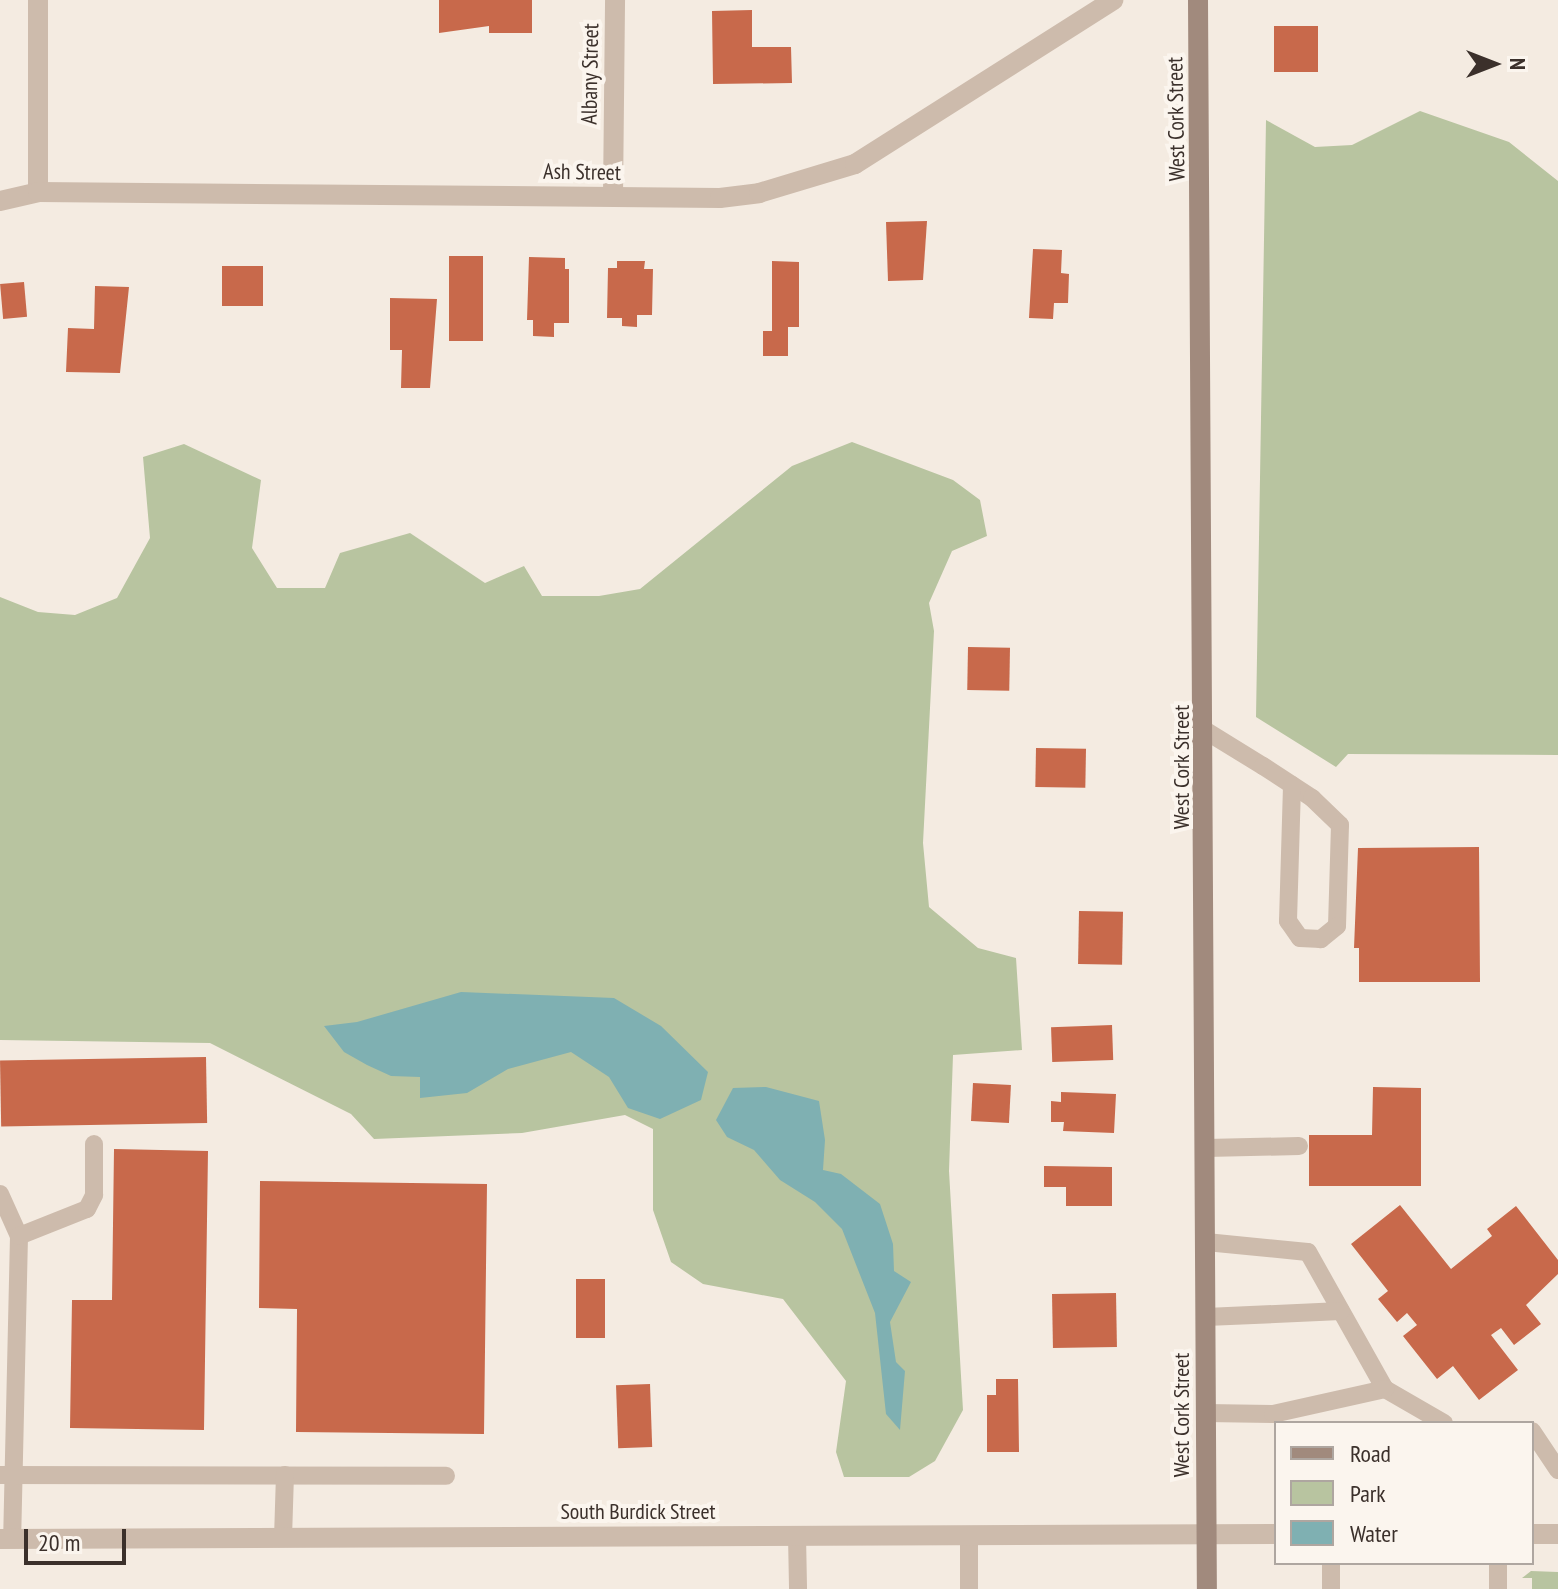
<!DOCTYPE html>
<html>
<head>
<meta charset="utf-8">
<style>
  body { margin:0 }
  #map { position:relative; width:1558px; height:1589px; overflow:hidden; background:#f4ebe1; font-family:"PT Sans Narrow",sans-serif }
  div>[style] { position:absolute }
  .green>* { inset:0; background:#b8c4a0 }
  .water>* { inset:0; background:#7fb0b2 }
  .building>* { inset:0; background:#c8694b; transform-origin:0 0 }
  .lane>* { height:18px; margin:-9px; padding:0 9px; transform-origin:9px; border-radius:9px; background:#cdbbac }
  .street>* { height:20px; margin:-10px; padding:0 10px; transform-origin:10px; border-radius:10px; background:#cdbbac }
  .secondary>* { height:20px; margin:-10px; padding:0 10px; transform-origin:10px; border-radius:10px; background:#a18a7d }
  span { translate:-50% -50%; white-space:nowrap; text-align:center; line-height:1.15; -webkit-text-stroke:8px #fbf5ee; paint-order:stroke }
  .street-label { font-size:22px; color:#3b302b }
  .legend { position:absolute; left:1274px; top:1421px; width:260px; height:144px; box-sizing:border-box; background:#fbf5ee; border:2px solid #aea6a0; margin:0; padding:10px 14px; list-style:none; font-size:24px; color:#3b302b }
  .legend li { display:flex; align-items:center; gap:16px; height:40px }
  .legend b { width:40px; border:2px solid #aea6a0 }
  .north { position:absolute; left:1454px; top:24px; width:80px; height:80px; -webkit-text-stroke:6px #fbf5ee; paint-order:stroke; rotate:90deg; font-size:22px; font-weight:700; line-height:32px; text-align:center; color:#3b302b }
  .north::after { content:''; display:block; margin:auto; width:28px; height:36px; background:#3b302b; clip-path:polygon(50% 0,100% 100%,50% 72%,0 100%) }
  .scale { position:absolute; left:24px; top:1529px; width:102px; height:36px; box-sizing:border-box; border:4px solid #3b302b; border-top:0; padding-left:10px; font-size:24px; line-height:28px; white-space:nowrap; color:#3b302b; -webkit-text-stroke:6px #fbf5ee; paint-order:stroke }
</style>
</head>
<body>
<div id="map">
  <div class="green">
    <div style="clip-path:polygon(1420px 111px,1509px 142px,1558px 181px,1558px 755px,1348px 754px,1336px 767px,1256px 717px,1266px 120px,1315px 147px,1352px 145px)"></div>
    <div style="clip-path:polygon(852px 442px,953px 480px,980px 500px,987px 536px,952px 551px,929px 603px,934px 631px,923px 843px,929px 907px,978px 948px,1016px 958px,1022px 1050px,953px 1055px,949px 1171px,963px 1410px,935px 1461px,909px 1477px,844px 1477px,836px 1452px,846px 1381px,783px 1299px,703px 1284px,671px 1262px,653px 1210px,653px 1129px,625px 1115px,522px 1133px,374px 1139px,351px 1114px,210px 1043px,0 1040px,0 597px,38px 612px,75px 615px,117px 598px,150px 538px,143px 457px,184px 444px,261px 480px,252px 548px,277px 588px,325px 588px,340px 553px,410px 533px,485px 583px,524px 566px,542px 596px,599px 596px,640px 589px,792px 466px)"></div>
    <div style="clip-path:polygon(1531px 1571px,1558px 1572px,1558px 1589px,1532px 1589px,1532px 1578px,1522px 1578px)"></div>
  </div>
  <div class="water">
    <div style="clip-path:polygon(461px 992px,614px 998px,661px 1026px,708px 1072px,701px 1100px,660px 1119px,628px 1108px,609px 1077px,571px 1052px,508px 1069px,467px 1093px,420px 1098px,420px 1077px,391px 1076px,367px 1065px,344px 1052px,324px 1026px,357px 1022px)"></div>
    <div style="clip-path:polygon(766px 1087px,819px 1101px,825px 1140px,823px 1170px,841px 1174px,880px 1204px,893px 1244px,894px 1271px,911px 1282px,890px 1322px,896px 1362px,905px 1371px,900px 1430px,886px 1414px,875px 1313px,842px 1229px,815px 1202px,780px 1180px,754px 1150px,727px 1137px,716px 1120px,733px 1088px)"></div>
  </div>
  <div class="building">
    <div style="clip-path:polygon(439px 0,532px 0,532px 33px,489px 33px,489px 26px,439px 33px)"></div>
    <div style="clip-path:polygon(752px 10px,752px 47px,791px 47px,792px 83px,713px 84px,712px 11px)"></div>
    <div style="left:1274px;top:26px;width:44px;height:46px"></div>
    <div style="clip-path:polygon(927px 221px,923px 280px,888px 281px,886px 222px)"></div>
    <div style="clip-path:polygon(1033px 249px,1062px 250px,1061px 273px,1069px 274px,1068px 303px,1054px 303px,1053px 319px,1029px 318px)"></div>
    <div style="left:449px;top:256px;width:34px;height:85px"></div>
    <div style="clip-path:polygon(529px 257px,565px 258px,565px 269px,569px 269px,569px 323px,554px 323px,554px 337px,533px 336px,533px 320px,527px 320px)"></div>
    <div style="clip-path:polygon(617px 261px,645px 261px,644px 269px,653px 269px,652px 315px,637px 315px,637px 327px,622px 326px,622px 318px,607px 318px,608px 268px,617px 268px)"></div>
    <div style="clip-path:polygon(772px 261px,799px 262px,799px 327px,788px 327px,788px 356px,763px 356px,763px 331px,772px 331px)"></div>
    <div style="left:222px;top:266px;width:41px;height:40px"></div>
    <div style="left:24px;top:282px;width:35px;height:24px;rotate:85deg"></div>
    <div style="clip-path:polygon(95px 286px,129px 287px,120px 373px,66px 372px,68px 328px,94px 329px)"></div>
    <div style="clip-path:polygon(390px 298px,437px 299px,430px 388px,401px 388px,402px 350px,390px 350px)"></div>
    <div style="left:968px;top:647px;width:42px;height:43px;rotate:1deg"></div>
    <div style="left:1036px;top:748px;width:50px;height:39px;rotate:1deg"></div>
    <div style="clip-path:polygon(1479px 847px,1480px 982px,1359px 982px,1359px 948px,1354px 948px,1358px 848px)"></div>
    <div style="left:1079px;top:911px;width:44px;height:53px;rotate:1deg"></div>
    <div style="left:1112px;top:1025px;width:35px;height:61px;rotate:88deg"></div>
    <div style="left:206px;top:1057px;width:66px;height:206px;rotate:89deg"></div>
    <div style="left:973px;top:1083px;width:38px;height:38px;rotate:3deg"></div>
    <div style="clip-path:polygon(1373px 1087px,1421px 1088px,1421px 1186px,1309px 1186px,1309px 1135px,1372px 1135px)"></div>
    <div style="clip-path:polygon(1061px 1092px,1116px 1094px,1114px 1133px,1063px 1131px,1064px 1122px,1051px 1122px,1051px 1101px,1061px 1102px)"></div>
    <div style="clip-path:polygon(114px 1149px,208px 1151px,204px 1430px,70px 1428px,72px 1300px,112px 1300px)"></div>
    <div style="clip-path:polygon(1044px 1166px,1112px 1167px,1112px 1206px,1066px 1206px,1066px 1187px,1044px 1187px)"></div>
    <div style="clip-path:polygon(260px 1181px,487px 1184px,484px 1434px,296px 1432px,297px 1309px,259px 1308px)"></div>
    <div style="clip-path:polygon(1400px 1205px,1451px 1269px,1492px 1236px,1487px 1229px,1516px 1206px,1558px 1260px,1558px 1274px,1526px 1305px,1541px 1324px,1514px 1345px,1501px 1328px,1491px 1335px,1518px 1370px,1479px 1400px,1453px 1366px,1437px 1379px,1403px 1336px,1417px 1325px,1407px 1313px,1397px 1322px,1378px 1299px,1388px 1291px,1351px 1244px)"></div>
    <div style="left:576px;top:1279px;width:29px;height:59px"></div>
    <div style="left:1116px;top:1293px;width:54px;height:64px;rotate:89deg"></div>
    <div style="clip-path:polygon(996px 1379px,1018px 1379px,1019px 1452px,987px 1452px,987px 1395px,996px 1395px)"></div>
    <div style="left:650px;top:1384px;width:63px;height:34px;rotate:88deg"></div>
  </div>
  <div class="lane">
    <div style="left:1206px;top:731px;width:67px;rotate:31.6deg"></div>
    <div style="left:1263px;top:766px;width:59px;rotate:33.1deg"></div>
    <div style="left:1312px;top:798px;width:39px;rotate:44deg"></div>
    <div style="left:1340px;top:825px;width:101px;rotate:91.7deg"></div>
    <div style="left:1337px;top:926px;width:21px;rotate:141deg"></div>
    <div style="left:1321px;top:939px;width:21px;rotate:-177deg"></div>
    <div style="left:1300px;top:938px;width:21px;rotate:-125deg"></div>
    <div style="left:1288px;top:921px;width:136px;rotate:-88.3deg"></div>
    <div style="left:1206px;top:1148px;width:93px;rotate:-1.2deg"></div>
    <div style="left:0;top:1194px;width:46px;rotate:65.7deg"></div>
    <div style="left:19px;top:1236px;width:303px;rotate:91.3deg"></div>
    <div style="left:19px;top:1236px;width:73px;rotate:-21.7deg"></div>
    <div style="left:87px;top:1209px;width:16px;rotate:-63deg"></div>
    <div style="left:94px;top:1195px;width:51px;rotate:-90deg"></div>
    <div style="left:1206px;top:1242px;width:102px;rotate:5.6deg"></div>
    <div style="left:1308px;top:1252px;width:157px;rotate:60.7deg"></div>
    <div style="left:1385px;top:1389px;width:68px;rotate:30deg"></div>
    <div style="left:1206px;top:1317px;width:135px;rotate:-2.5deg"></div>
    <div style="left:1206px;top:1413px;width:67px;rotate:0.9deg"></div>
    <div style="left:1273px;top:1414px;width:115px;rotate:-12.6deg"></div>
    <div style="left:1532px;top:1431px;width:47px;rotate:56.3deg"></div>
    <div style="left:0;top:1475px;width:446px;rotate:0.1deg"></div>
    <div style="left:797px;top:1535px;width:54px;rotate:88.9deg"></div>
    <div style="left:969px;top:1535px;width:54px;rotate:90deg"></div>
    <div style="left:283px;top:1538px;width:63px;rotate:-88.2deg"></div>
    <div style="left:1331px;top:1563px;width:26px;rotate:90deg"></div>
    <div style="left:1498px;top:1563px;width:26px;rotate:90deg"></div>
  </div>
  <div class="street">
    <div style="left:38px;top:192px;width:192px;rotate:-90deg"></div>
    <div style="left:613px;top:196px;width:196px;rotate:-89.4deg"></div>
    <div style="left:0;top:201px;width:39px;rotate:-13deg"></div>
    <div style="left:38px;top:192px;width:682px;rotate:0.5deg"></div>
    <div style="left:720px;top:198px;width:39px;rotate:-7deg"></div>
    <div style="left:759px;top:193px;width:100px;rotate:-16.8deg"></div>
    <div style="left:855px;top:164px;width:306px;rotate:-32.4deg"></div>
    <div style="left:1532px;top:1534px;width:26px"></div>
    <div style="left:0;top:1539px;width:1276px;rotate:-0.22deg"></div>
  </div>
  <div class="secondary">
    <div style="left:1198px;top:0;width:1589px;rotate:89.68deg"></div>
  </div>
  <div class="street-label">
    <span style="left:590px;top:74px;rotate:-89deg">Albany Street</span>
    <span style="left:1176px;top:119px;rotate:-91deg">West Cork Street</span>
    <span style="left:582px;top:172px;rotate:1deg">Ash Street</span>
    <span style="left:1182px;top:767px;rotate:-90deg">West Cork Street</span>
    <span style="left:1182px;top:1415px;rotate:-90deg">West Cork Street</span>
    <span style="left:638px;top:1512px">South Burdick Street</span>
  </div>
  <ul class="legend">
  <li><b style="height:10px;background:#a18a7d"></b>Road</li>
  <li><b style="height:22px;background:#b8c4a0"></b>Park</li>
  <li><b style="height:22px;background:#7fb0b2"></b>Water</li>
  </ul>
  <div class="north">N</div>
  <div class="scale">20 m</div>
</div>
</body>
</html>
